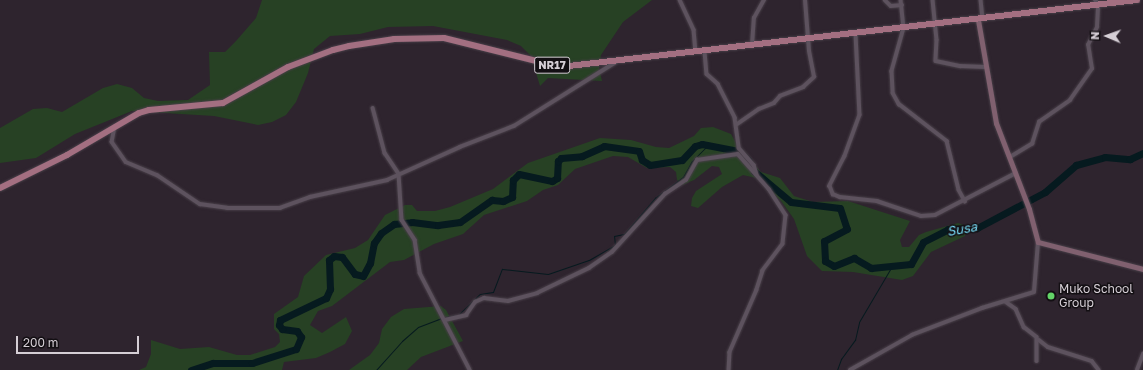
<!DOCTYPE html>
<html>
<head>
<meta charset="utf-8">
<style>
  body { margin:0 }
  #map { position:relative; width:1143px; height:370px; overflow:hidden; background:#2e242e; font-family:"Golos Text",sans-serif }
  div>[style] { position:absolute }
  .green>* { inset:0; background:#274124 }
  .stream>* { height:1px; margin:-0.5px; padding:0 0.5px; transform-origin:0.5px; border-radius:0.5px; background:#061a1f }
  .river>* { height:7px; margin:-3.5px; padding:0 3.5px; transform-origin:3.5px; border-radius:3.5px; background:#061a1f }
  .roads { filter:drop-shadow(0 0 1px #483f48) drop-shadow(0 0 1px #483f48) }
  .street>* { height:3.5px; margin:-1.75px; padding:0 1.75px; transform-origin:1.75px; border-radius:1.75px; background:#5d525e }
  .secondary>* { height:5px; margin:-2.5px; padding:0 2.5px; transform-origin:2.5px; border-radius:2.5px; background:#80606f }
  .primary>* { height:6px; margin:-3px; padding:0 3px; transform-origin:3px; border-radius:3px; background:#a36f81 }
  .dots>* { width:11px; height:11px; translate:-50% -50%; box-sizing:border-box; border:2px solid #130f13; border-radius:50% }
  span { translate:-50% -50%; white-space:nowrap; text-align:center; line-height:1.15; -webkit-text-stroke:3px #130f13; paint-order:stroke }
  .shield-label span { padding:1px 3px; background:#130f13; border:1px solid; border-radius:3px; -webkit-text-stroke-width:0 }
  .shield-label { font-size:11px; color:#d6cfd6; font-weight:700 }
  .poi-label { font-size:12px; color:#d6cfd6 }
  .left { translate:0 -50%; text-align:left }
  .water-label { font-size:13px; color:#77dbf5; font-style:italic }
  .north { position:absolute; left:1087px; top:16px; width:40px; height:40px; -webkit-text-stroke:3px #130f13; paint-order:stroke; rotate:272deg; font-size:11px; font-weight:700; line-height:16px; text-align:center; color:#d6cfd6 }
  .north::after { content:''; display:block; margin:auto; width:14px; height:18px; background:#d6cfd6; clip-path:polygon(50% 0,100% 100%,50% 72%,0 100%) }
  .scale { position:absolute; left:16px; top:336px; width:123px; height:18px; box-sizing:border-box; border:2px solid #d6cfd6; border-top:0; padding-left:5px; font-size:12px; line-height:14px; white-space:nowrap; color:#d6cfd6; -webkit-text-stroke:3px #130f13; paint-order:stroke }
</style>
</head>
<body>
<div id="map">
  <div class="green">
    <div style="clip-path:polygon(262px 0,652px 0,623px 22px,601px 55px,599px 68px,602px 81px,548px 78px,540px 86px,531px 56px,521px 46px,507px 40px,433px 26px,388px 27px,360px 34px,330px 36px,314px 49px,308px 73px,296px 102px,286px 115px,272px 122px,258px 125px,214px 116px,132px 111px,75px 134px,36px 158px,0 163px,0 128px,33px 109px,47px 108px,62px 112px,103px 88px,117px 84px,132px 88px,144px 98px,158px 101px,188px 100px,210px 85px,209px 52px,225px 52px,236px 41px,256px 18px)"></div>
    <div style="clip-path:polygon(713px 127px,731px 134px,736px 143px,761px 172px,780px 178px,794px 196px,813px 202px,848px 201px,910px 221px,900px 240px,902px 247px,909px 247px,919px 235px,926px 232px,958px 223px,967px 226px,965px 236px,931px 252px,913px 276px,902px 280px,853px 272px,822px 271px,807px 256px,794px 219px,781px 201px,756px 178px,743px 175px,722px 187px,698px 208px,691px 206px,692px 198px,696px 191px,722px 174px,719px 167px,712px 166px,694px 180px,683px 185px,677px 180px,676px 172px,670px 167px,647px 168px,628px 157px,613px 156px,575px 169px,558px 185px,543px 190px,527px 201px,484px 215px,463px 234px,434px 244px,404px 260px,390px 262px,332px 306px,318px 311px,310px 325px,322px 333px,346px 317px,352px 331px,345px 344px,330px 352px,316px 358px,284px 362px,282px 370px,139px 370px,146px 367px,151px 354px,151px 340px,180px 349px,209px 347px,237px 355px,250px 355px,275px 347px,280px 342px,279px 334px,274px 329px,274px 314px,298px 297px,304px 276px,326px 255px,355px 248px,368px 240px,385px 215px,405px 205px,412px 205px,417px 211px,435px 211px,450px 207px,493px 189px,528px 163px,600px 138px,631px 140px,656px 147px,669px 148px,694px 136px,701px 128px)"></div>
    <div style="clip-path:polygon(441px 306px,446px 310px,463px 341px,421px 357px,407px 370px,349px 370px,370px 355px,379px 343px,382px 329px,391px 317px,404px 309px)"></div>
  </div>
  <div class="stream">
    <div style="left:445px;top:317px;width:13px;rotate:-9deg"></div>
    <div style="left:458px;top:315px;width:30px;rotate:-44deg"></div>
    <div style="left:480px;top:294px;width:13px;rotate:-9deg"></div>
    <div style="left:493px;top:292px;width:25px;rotate:-69deg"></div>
    <div style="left:502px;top:269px;width:46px;rotate:6.2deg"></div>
    <div style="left:548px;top:274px;width:43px;rotate:-18.9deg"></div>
    <div style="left:589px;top:260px;width:30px;rotate:-30deg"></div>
    <div style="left:615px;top:245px;width:9px;rotate:-96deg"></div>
    <div style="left:614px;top:236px;width:10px;rotate:-11deg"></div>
    <div style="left:624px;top:234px;width:48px;rotate:-49.3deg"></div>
    <div style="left:655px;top:198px;width:35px;rotate:-37deg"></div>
    <div style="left:683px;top:177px;width:18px;rotate:-61deg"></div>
    <div style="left:692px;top:161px;width:23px;rotate:-45deg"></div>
    <div style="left:376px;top:370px;width:39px;rotate:-48deg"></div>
    <div style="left:402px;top:341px;width:21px;rotate:-41deg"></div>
    <div style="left:418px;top:327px;width:26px;rotate:-21deg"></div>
    <div style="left:837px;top:370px;width:12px;rotate:-70deg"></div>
    <div style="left:841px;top:359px;width:24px;rotate:-54deg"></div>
    <div style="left:855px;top:340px;width:18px;rotate:-77deg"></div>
    <div style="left:859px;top:322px;width:65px;rotate:-59.5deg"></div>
  </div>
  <div class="river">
    <div style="left:191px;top:370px;width:23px;rotate:-18deg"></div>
    <div style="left:213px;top:363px;width:39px"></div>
    <div style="left:252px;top:363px;width:46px;rotate:-17.7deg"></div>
    <div style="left:296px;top:349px;width:13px;rotate:-67deg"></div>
    <div style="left:301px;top:337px;width:7px;rotate:-124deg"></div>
    <div style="left:297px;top:331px;width:15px;rotate:-172deg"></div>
    <div style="left:282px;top:329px;width:5px;rotate:-127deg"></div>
    <div style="left:279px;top:325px;width:5px;rotate:-79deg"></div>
    <div style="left:280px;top:320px;width:51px;rotate:-25.6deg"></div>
    <div style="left:326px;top:298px;width:10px;rotate:-66deg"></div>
    <div style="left:330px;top:289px;width:29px;rotate:-92deg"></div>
    <div style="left:329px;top:260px;width:6px;rotate:-39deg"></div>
    <div style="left:334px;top:256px;width:8px;rotate:7deg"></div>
    <div style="left:342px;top:257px;width:21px;rotate:53deg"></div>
    <div style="left:355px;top:274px;width:8px;rotate:14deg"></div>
    <div style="left:363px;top:276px;width:15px;rotate:-62deg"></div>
    <div style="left:370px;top:263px;width:20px;rotate:-79deg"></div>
    <div style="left:374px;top:243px;width:12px;rotate:-55deg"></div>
    <div style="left:381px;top:233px;width:16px;rotate:-35deg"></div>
    <div style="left:394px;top:224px;width:18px;rotate:-6deg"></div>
    <div style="left:412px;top:222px;width:26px;rotate:7deg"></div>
    <div style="left:438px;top:225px;width:22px;rotate:-8deg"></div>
    <div style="left:460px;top:222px;width:39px;rotate:-35deg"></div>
    <div style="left:492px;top:200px;width:11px;rotate:5deg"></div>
    <div style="left:503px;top:201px;width:10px;rotate:-24deg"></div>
    <div style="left:512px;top:197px;width:17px;rotate:-87deg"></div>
    <div style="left:513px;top:180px;width:8px;rotate:-45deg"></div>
    <div style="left:519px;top:174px;width:34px;rotate:12deg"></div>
    <div style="left:552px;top:181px;width:6px;rotate:-31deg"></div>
    <div style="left:557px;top:178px;width:17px;rotate:-87deg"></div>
    <div style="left:558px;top:161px;width:4px;rotate:-45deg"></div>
    <div style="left:561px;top:158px;width:21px;rotate:-5deg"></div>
    <div style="left:582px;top:156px;width:24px;rotate:-24deg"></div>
    <div style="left:604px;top:146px;width:35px;rotate:8deg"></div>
    <div style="left:639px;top:151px;width:9px;rotate:72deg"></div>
    <div style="left:642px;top:160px;width:9px;rotate:32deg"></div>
    <div style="left:650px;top:165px;width:32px;rotate:-9deg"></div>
    <div style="left:682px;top:160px;width:19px;rotate:-47deg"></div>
    <div style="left:695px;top:146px;width:7px;rotate:-16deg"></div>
    <div style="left:702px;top:144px;width:38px;rotate:11deg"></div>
    <div style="left:739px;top:151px;width:13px;rotate:45deg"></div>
    <div style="left:748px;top:160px;width:13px;rotate:61deg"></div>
    <div style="left:754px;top:171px;width:48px;rotate:40deg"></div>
    <div style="left:791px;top:202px;width:49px;rotate:7deg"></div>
    <div style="left:840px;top:208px;width:22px;rotate:72deg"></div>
    <div style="left:847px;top:229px;width:26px;rotate:152deg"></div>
    <div style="left:824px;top:241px;width:20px;rotate:87deg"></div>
    <div style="left:825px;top:261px;width:10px;rotate:29deg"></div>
    <div style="left:834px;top:266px;width:22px;rotate:-22deg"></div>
    <div style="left:854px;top:258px;width:20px;rotate:30deg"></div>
    <div style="left:871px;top:268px;width:40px;rotate:-5.7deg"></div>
    <div style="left:911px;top:264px;width:25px;rotate:-61deg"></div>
    <div style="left:923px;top:242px;width:28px;rotate:-27deg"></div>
    <div style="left:948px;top:229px;width:29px;rotate:-2deg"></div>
    <div style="left:977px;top:228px;width:77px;rotate:-27.9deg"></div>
    <div style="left:1045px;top:192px;width:41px;rotate:-41.1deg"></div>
    <div style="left:1076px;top:165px;width:30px;rotate:-15deg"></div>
    <div style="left:1105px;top:157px;width:25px;rotate:5deg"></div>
    <div style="left:1130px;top:159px;width:14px;rotate:-25deg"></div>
  </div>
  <div class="roads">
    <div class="street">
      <div style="left:680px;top:0;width:33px;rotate:65deg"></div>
      <div style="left:694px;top:30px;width:22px;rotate:85deg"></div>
      <div style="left:885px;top:0;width:8px;rotate:45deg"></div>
      <div style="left:891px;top:6px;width:11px;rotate:-5deg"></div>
      <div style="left:901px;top:0;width:28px;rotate:84deg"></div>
      <div style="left:904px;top:28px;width:45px;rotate:105.6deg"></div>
      <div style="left:892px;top:71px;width:22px;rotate:87deg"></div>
      <div style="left:893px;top:93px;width:13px;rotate:61deg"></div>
      <div style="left:899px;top:104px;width:61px;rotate:37.6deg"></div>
      <div style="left:947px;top:141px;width:50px;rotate:76.2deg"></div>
      <div style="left:959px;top:190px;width:13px;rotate:61deg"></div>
      <div style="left:933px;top:0;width:40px;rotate:84.3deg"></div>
      <div style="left:937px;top:40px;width:21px;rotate:93deg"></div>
      <div style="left:936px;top:61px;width:25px;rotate:12deg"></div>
      <div style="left:960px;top:66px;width:25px;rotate:2deg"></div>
      <div style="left:981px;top:0;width:18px;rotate:84deg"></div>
      <div style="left:856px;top:34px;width:81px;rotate:87.2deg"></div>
      <div style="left:860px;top:115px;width:44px;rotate:110.1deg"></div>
      <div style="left:845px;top:156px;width:34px;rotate:117deg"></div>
      <div style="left:830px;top:186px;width:9px;rotate:69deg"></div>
      <div style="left:833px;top:194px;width:8px;rotate:23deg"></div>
      <div style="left:840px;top:197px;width:37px;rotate:6deg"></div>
      <div style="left:877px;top:201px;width:46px;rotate:18.8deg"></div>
      <div style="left:921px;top:216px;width:14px;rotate:-4deg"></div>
      <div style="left:935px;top:215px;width:91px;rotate:-27.4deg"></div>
      <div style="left:752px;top:45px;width:27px;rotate:-86deg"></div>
      <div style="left:754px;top:18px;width:21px;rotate:-61deg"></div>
      <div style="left:705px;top:52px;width:22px;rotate:85deg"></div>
      <div style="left:707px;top:74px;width:15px;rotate:42deg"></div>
      <div style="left:718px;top:84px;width:38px;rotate:63deg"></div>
      <div style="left:735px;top:118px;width:30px;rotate:82deg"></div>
      <div style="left:739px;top:148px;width:23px;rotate:49deg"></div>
      <div style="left:754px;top:165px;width:10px;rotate:73deg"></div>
      <div style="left:373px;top:108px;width:47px;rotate:75.1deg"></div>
      <div style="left:385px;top:153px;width:25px;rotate:56deg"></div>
      <div style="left:399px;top:174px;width:46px;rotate:86.3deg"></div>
      <div style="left:402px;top:220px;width:24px;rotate:57deg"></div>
      <div style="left:415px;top:240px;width:33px;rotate:81deg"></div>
      <div style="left:420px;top:273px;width:109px;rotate:62.7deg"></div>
      <div style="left:736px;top:125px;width:28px;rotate:-35deg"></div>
      <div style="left:759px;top:109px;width:16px;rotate:-22deg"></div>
      <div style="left:774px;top:103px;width:9px;rotate:-49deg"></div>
      <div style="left:780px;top:96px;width:25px;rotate:-21deg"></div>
      <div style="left:803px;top:87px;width:15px;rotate:-42deg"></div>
      <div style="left:814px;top:77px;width:26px;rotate:-101deg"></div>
      <div style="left:809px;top:51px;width:51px;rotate:-94.5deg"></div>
      <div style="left:115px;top:127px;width:15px;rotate:101deg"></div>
      <div style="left:112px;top:142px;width:24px;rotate:55deg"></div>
      <div style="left:126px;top:162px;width:34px;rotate:23deg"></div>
      <div style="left:157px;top:175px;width:52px;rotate:34deg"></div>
      <div style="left:200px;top:204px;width:27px;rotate:8deg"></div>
      <div style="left:227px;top:208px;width:53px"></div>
      <div style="left:280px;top:208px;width:32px;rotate:-20deg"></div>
      <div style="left:310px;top:197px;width:79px;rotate:-12.4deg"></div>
      <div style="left:387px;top:180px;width:80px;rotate:-24.3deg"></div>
      <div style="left:460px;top:147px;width:58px;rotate:-21.3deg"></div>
      <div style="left:514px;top:126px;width:120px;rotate:-32.1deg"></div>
      <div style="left:1010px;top:157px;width:26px;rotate:-31deg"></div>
      <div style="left:1032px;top:144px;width:23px;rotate:-72deg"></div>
      <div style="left:1039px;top:122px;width:38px;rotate:-35deg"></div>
      <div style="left:1070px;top:100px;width:38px;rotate:-55deg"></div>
      <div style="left:1092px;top:69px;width:24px;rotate:-99deg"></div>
      <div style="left:1088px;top:45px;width:20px;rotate:-63deg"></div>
      <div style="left:1097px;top:27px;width:22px;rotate:-87deg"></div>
      <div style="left:1098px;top:5px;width:6px;rotate:-121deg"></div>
      <div style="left:1006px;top:302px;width:12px;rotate:35deg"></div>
      <div style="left:1016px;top:309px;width:20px;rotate:66deg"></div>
      <div style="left:1024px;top:327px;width:16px;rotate:38deg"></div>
      <div style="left:1037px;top:337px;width:24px;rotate:90deg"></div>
      <div style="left:445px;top:320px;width:22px;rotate:-13deg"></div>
      <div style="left:466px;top:315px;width:16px;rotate:-55deg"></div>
      <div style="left:475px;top:302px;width:10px;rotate:-24deg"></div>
      <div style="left:484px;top:298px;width:24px;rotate:7deg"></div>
      <div style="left:508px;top:301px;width:30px;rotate:-15deg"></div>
      <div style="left:537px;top:293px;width:58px;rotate:-25.7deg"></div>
      <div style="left:589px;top:268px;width:28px;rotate:-35deg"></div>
      <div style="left:612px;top:252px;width:79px;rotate:-47.6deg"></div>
      <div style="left:665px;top:194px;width:25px;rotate:-34deg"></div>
      <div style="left:686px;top:180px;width:23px;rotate:-61deg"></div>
      <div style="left:697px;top:160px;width:41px;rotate:-8.3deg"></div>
      <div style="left:738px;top:154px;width:47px;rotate:48.5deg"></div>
      <div style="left:769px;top:189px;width:31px;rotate:57deg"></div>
      <div style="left:786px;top:215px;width:29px;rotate:96deg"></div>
      <div style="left:783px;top:244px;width:34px;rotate:127deg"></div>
      <div style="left:763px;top:271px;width:20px;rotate:108deg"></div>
      <div style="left:757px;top:290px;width:68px;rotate:113.5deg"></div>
      <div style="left:730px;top:352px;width:18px;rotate:93deg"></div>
      <div style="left:1039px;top:340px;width:11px;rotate:38deg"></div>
      <div style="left:1048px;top:347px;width:46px;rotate:17.7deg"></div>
      <div style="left:1092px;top:361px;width:11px;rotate:52deg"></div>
      <div style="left:850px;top:370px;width:71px;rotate:-29.4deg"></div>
      <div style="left:912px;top:335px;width:75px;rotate:-21.1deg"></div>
      <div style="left:982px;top:308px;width:54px;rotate:-17.1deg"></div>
      <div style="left:1034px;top:292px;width:50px;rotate:-85.4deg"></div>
      <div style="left:1137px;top:370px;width:17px;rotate:-69deg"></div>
    </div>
    <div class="secondary">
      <div style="left:978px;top:20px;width:105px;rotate:80.1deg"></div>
      <div style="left:996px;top:123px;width:92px;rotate:69deg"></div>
      <div style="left:1029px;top:209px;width:34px;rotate:75deg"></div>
      <div style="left:1038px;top:242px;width:108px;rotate:14.4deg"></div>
    </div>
    <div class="primary">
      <div style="left:0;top:188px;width:75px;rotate:-26.2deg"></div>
      <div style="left:67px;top:155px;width:83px;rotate:-30.3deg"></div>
      <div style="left:139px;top:113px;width:10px;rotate:-17deg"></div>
      <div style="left:149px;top:110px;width:74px;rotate:-5.4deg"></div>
      <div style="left:223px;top:103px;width:74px;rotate:-29deg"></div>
      <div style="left:288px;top:67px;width:48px;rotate:-20.7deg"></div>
      <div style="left:333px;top:50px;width:16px;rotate:-14deg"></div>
      <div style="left:349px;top:46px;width:46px;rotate:-8.8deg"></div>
      <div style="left:394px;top:39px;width:50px;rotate:-1.1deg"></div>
      <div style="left:444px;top:38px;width:120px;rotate:14deg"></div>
      <div style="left:560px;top:67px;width:581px;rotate:-6.62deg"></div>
    </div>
  </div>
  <div class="dots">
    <div style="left:1051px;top:296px;background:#63d468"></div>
  </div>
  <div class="shield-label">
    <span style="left:552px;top:65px">NR17</span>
  </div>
  <div class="poi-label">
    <span class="left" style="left:1059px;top:296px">Muko School<br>Group</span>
  </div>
  <div class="water-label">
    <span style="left:962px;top:229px;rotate:-10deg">Susa</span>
  </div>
  <div class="north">N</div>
  <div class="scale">200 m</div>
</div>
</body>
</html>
